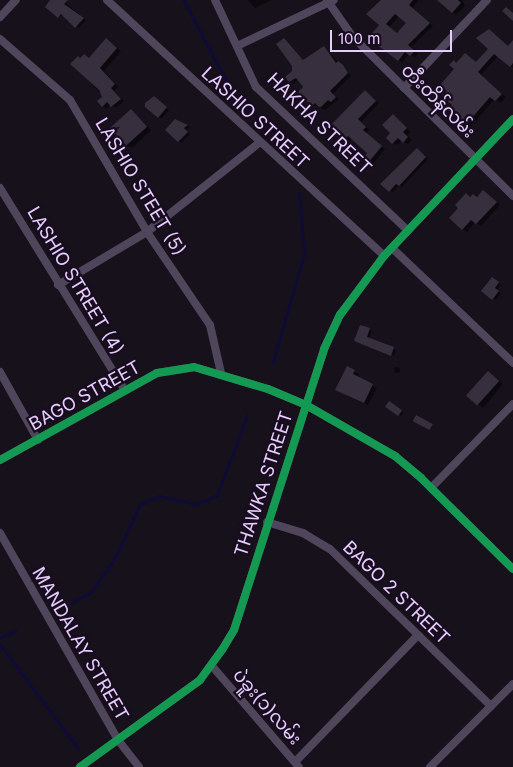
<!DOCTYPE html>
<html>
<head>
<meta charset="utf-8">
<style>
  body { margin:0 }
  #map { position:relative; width:513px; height:767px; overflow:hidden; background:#17111b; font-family:Inter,"Noto Sans Myanmar",sans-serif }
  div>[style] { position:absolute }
  .shadow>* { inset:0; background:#0007; transform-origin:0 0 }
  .round { border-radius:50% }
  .stream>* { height:2.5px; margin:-1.25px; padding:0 1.25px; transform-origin:1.25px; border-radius:1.25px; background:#0e0c37 }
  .building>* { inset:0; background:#372f3d; transform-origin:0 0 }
  .minor>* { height:8px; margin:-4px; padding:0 4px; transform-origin:4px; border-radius:4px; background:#50465c }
  .cycleway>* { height:8px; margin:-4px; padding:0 4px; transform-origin:4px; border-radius:4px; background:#139951 }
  span { translate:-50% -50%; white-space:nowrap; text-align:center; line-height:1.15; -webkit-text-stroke:4.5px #180d1f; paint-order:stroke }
  .street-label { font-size:18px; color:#e6cdfd }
  .scale { position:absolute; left:330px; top:30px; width:122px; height:22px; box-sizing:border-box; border:2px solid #e6cdfd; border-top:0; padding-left:6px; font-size:15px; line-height:18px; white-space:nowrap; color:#e6cdfd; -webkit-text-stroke:4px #180d1f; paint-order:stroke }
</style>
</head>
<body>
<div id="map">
  <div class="shadow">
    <div style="clip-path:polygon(52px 0,62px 0,86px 20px,79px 28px,64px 15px,58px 17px)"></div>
    <div style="clip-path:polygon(248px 0,272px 0,255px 8px)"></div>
    <div style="clip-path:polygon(evenodd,383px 0,419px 0,412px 8px,433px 26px,411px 47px,418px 54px,415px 57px,409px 54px,402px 62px,398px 60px,381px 25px,367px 13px,383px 0,399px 16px,408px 23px,398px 34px,389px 27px,399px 16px)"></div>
    <div style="clip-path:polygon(439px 0,462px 0,465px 6px,456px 15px)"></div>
    <div style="clip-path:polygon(284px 39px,304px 61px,324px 47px,351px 76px,333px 94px,339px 99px,325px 110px,313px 105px,298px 80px,294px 84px,290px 81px,293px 66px)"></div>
    <div style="clip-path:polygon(110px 42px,121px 51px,104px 71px,118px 87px,114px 91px,124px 101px,116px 108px,111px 105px,106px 109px,102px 106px,104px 97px,72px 64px,90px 59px)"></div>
    <div style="clip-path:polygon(513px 42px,513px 68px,498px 56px,481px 75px,506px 97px,501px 103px,495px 99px,470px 127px,454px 105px,448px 90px,456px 69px,454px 62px,457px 64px,466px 54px,477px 63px,490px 49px,508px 47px)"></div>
    <div style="clip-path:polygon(365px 92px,379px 103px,361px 122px,369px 130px,366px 133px,385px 149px,373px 164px,369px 162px,369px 153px,352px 138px,350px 141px,346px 139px)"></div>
    <div style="clip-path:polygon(157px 100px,169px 110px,161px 119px,158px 117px)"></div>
    <div style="clip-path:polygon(131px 111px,151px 130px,132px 148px,127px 146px)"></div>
    <div style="clip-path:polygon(393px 116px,411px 132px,407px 135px,412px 140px,408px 144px,402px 141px,397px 145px,393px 143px)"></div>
    <div style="clip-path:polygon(183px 122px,190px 127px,186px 130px,190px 134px,181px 143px,178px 141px)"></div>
    <div style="clip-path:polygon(418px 149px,428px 159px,402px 187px,399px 185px,393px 192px,390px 191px)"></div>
    <div style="clip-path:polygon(484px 191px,500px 205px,481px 226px,475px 222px,467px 232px,462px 229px,460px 208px)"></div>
    <div style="clip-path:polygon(495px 280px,501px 285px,497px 290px,501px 293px,496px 300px,493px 299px)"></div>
    <div style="clip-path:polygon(369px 330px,372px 331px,369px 339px,396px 350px,394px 356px,357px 340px)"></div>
    <div class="round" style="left:394px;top:367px;width:6px;height:6px"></div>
    <div style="clip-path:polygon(348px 368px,359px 374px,357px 378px,377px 388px,368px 405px,342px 392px)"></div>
    <div style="left:488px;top:372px;width:19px;height:31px;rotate:39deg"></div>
    <div style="clip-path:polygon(389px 402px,404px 412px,401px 416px,386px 407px)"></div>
  </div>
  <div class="stream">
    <div style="left:184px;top:0;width:105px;rotate:62.2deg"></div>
    <div style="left:233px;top:93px;width:89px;rotate:43.2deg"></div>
    <div style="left:298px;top:154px;width:6px;rotate:90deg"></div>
    <div style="left:273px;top:362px;width:112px;rotate:-74deg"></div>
    <div style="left:304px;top:254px;width:61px;rotate:-94.7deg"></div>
    <div style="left:71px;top:603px;width:21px;rotate:-28deg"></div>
    <div style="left:90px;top:593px;width:37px;rotate:-54deg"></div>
    <div style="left:112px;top:563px;width:64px;rotate:-64.2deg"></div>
    <div style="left:140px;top:505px;width:21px;rotate:-25deg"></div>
    <div style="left:159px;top:496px;width:39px;rotate:12deg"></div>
    <div style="left:197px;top:504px;width:22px;rotate:-24deg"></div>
    <div style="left:217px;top:495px;width:85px;rotate:-69.2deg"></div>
    <div style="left:0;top:638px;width:17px;rotate:-24deg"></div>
    <div style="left:0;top:644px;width:130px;rotate:53.1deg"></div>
  </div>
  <div class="building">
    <div style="clip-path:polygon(50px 0,68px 0,64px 4px,84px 18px,75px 28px,61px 14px,58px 18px,45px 7px)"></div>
    <div style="clip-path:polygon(evenodd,381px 0,413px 0,409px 5px,430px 23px,408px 45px,415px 51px,410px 56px,405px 52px,398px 61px,368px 38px,379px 25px,366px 14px,381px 0,395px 14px,406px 23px,397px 33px,386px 24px,395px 14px)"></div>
    <div style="clip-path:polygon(437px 0,458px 0,461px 3px,452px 13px)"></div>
    <div style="clip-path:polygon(506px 7px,513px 13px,513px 21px,502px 11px)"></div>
    <div style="clip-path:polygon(489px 29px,508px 46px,513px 40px,513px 63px,510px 67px,494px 54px,478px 72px,502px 94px,495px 101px,490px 97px,465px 126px,448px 110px,452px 105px,442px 96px,447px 91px,440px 85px,454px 69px,449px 65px,454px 60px,456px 63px,465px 53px,476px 62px,488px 49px,476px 38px)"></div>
    <div style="clip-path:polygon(106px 38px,117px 48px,100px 68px,115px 84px,111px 88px,121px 99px,111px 107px,107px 102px,102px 107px,97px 101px,102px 97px,99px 90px,70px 64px,78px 56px,80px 58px,84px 54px,89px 58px)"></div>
    <div style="clip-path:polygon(284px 38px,303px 60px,324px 46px,336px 63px,338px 61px,343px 65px,348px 73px,330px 91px,336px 97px,331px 102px,328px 100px,320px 108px,315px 103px,312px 106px,298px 92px,303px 87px,296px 78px,289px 82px,285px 77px,292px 71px,292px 66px,276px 44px)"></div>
    <div style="clip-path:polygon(365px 90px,376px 101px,358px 119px,366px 127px,363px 130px,382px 146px,368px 163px,363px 159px,367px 153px,348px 136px,345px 140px,331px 125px)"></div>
    <div style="clip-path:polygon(154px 96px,167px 107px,158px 118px,145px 107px,145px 103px)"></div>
    <div style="left:131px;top:109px;width:24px;height:28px;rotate:48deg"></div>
    <div style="clip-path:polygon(393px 114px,407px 128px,403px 132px,408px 137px,403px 143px,398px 138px,392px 144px,386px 138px,390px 133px,382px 125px)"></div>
    <div style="clip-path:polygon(175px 119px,188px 125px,184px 128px,188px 132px,178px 142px,165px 130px)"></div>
    <div style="clip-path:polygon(417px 148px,426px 157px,399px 186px,396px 184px,389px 192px,380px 184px)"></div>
    <div style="clip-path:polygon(483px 190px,497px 202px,476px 224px,471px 220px,462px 230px,449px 218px,458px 208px,455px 205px,466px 193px,470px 197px,473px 194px,477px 197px)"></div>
    <div style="clip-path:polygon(492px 277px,499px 282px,495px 288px,499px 291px,492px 300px,481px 291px)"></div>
    <div style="clip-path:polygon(360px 325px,370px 328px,367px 337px,394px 347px,391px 356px,354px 341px)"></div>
    <div style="clip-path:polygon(347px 366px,355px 370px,353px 374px,373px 384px,364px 403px,335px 390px)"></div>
    <div style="left:488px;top:371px;width:15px;height:33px;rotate:42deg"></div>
    <div style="left:389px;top:401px;width:16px;height:7px;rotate:35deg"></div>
    <div style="left:416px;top:415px;width:19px;height:7px;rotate:28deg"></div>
  </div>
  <div class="minor">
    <div style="left:107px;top:0;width:377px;rotate:42.7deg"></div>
    <div style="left:215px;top:0;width:96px;rotate:64.8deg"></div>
    <div style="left:256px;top:87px;width:208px;rotate:43.4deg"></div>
    <div style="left:327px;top:0;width:44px;rotate:55.2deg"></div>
    <div style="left:352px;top:36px;width:227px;rotate:44.8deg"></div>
    <div style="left:0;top:17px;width:23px;rotate:-47deg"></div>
    <div style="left:0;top:39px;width:93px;rotate:41.1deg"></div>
    <div style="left:70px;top:100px;width:153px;rotate:59.7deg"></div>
    <div style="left:147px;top:232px;width:112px;rotate:55.9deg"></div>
    <div style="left:210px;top:325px;width:49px;rotate:77.1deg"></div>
    <div style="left:237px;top:46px;width:107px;rotate:-25.4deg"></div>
    <div style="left:404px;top:88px;width:121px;rotate:-46.7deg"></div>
    <div style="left:0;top:188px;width:238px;rotate:58.3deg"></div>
    <div style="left:392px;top:248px;width:167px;rotate:43.5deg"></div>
    <div style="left:58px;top:285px;width:104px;rotate:-30.8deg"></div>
    <div style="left:147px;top:232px;width:143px;rotate:-38.5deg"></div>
    <div style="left:0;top:372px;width:78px;rotate:60.8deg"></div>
    <div style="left:0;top:460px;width:179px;rotate:-29deg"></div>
    <div style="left:157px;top:373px;width:37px;rotate:-9deg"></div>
    <div style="left:194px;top:367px;width:77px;rotate:16.6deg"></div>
    <div style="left:268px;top:389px;width:41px;rotate:22.8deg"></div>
    <div style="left:306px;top:405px;width:103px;rotate:29.8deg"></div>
    <div style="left:395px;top:456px;width:34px;rotate:40deg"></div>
    <div style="left:421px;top:478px;width:129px;rotate:44.7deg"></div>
    <div style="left:431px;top:488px;width:117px;rotate:-45.7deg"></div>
    <div style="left:267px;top:522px;width:38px;rotate:17deg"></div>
    <div style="left:303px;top:533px;width:31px;rotate:31deg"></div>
    <div style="left:330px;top:549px;width:225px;rotate:44.3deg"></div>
    <div style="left:0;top:533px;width:238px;rotate:60.3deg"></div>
    <div style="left:118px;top:740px;width:34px;rotate:52deg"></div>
    <div style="left:212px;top:666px;width:133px;rotate:49.3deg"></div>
    <div style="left:295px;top:762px;width:177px;rotate:-45.9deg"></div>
    <div style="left:80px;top:767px;width:148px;rotate:-35.9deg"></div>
    <div style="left:200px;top:680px;width:37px;rotate:-54deg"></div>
    <div style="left:222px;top:650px;width:23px;rotate:-59deg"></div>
    <div style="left:234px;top:630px;width:295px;rotate:-72.2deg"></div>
    <div style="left:324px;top:349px;width:38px;rotate:-65deg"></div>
    <div style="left:340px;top:315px;width:74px;rotate:-53.3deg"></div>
    <div style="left:384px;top:256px;width:188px;rotate:-46.7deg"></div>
    <div style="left:430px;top:767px;width:117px;rotate:-45deg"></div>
  </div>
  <div class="cycleway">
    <div style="left:0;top:460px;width:179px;rotate:-29deg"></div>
    <div style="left:157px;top:373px;width:37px;rotate:-9deg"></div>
    <div style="left:194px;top:367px;width:77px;rotate:16.6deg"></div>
    <div style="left:268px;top:389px;width:41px;rotate:22.8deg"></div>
    <div style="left:306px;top:405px;width:103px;rotate:29.8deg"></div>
    <div style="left:395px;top:456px;width:34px;rotate:40deg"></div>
    <div style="left:421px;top:478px;width:129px;rotate:44.7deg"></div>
    <div style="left:80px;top:767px;width:148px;rotate:-35.9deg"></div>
    <div style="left:200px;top:680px;width:37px;rotate:-54deg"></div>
    <div style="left:222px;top:650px;width:23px;rotate:-59deg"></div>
    <div style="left:234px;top:630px;width:295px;rotate:-72.2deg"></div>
    <div style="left:324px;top:349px;width:38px;rotate:-65deg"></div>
    <div style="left:340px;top:315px;width:74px;rotate:-53.3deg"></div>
    <div style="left:384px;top:256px;width:188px;rotate:-46.7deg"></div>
  </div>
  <div class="street-label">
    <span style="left:438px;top:101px;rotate:45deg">တီးတိန်လမ်း</span>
    <span style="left:255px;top:118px;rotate:43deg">LASHIO STREET</span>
    <span style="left:319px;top:124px;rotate:44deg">HAKHA STREET</span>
    <span style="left:140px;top:187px;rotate:59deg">LASHIO STEET (5)</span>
    <span style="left:75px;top:281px;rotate:59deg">LASHIO STREET (4)</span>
    <span style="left:85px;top:396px;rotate:-29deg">BAGO STREET</span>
    <span style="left:264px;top:484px;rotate:-72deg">THAWKA STREET</span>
    <span style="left:396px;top:593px;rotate:44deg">BAGO 2 STREET</span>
    <span style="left:80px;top:644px;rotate:60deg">MANDALAY STREET</span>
    <span style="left:267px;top:707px;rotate:49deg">ပဲခူး(၁)လမ်း</span>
  </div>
  <div class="scale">100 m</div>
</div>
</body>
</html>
